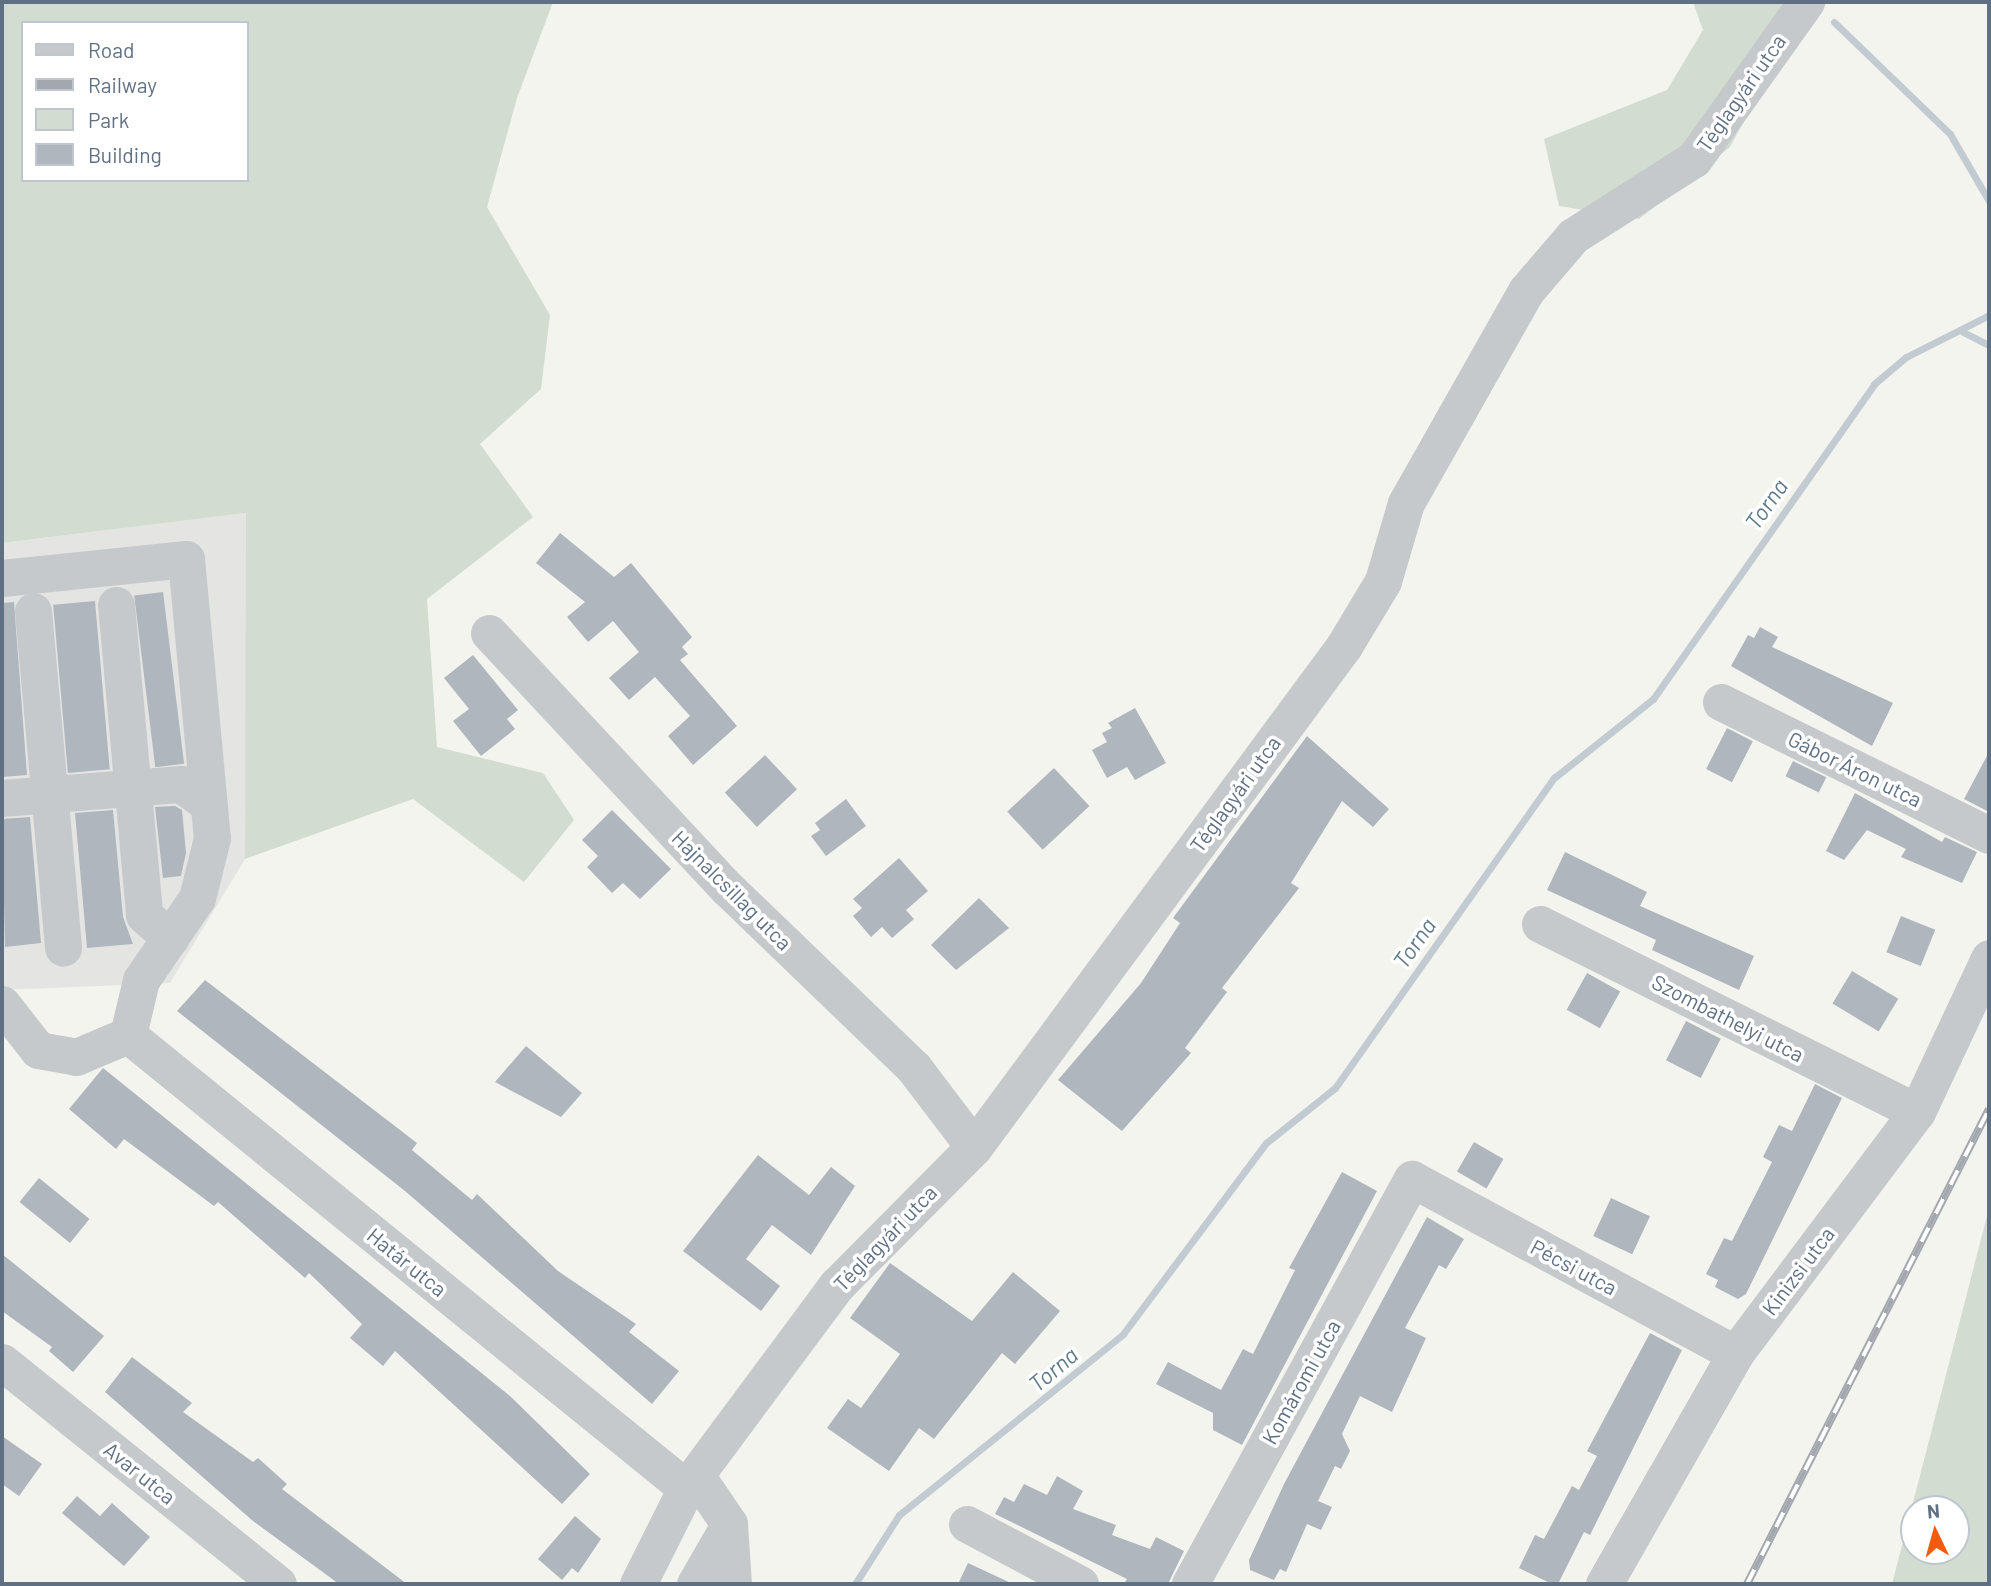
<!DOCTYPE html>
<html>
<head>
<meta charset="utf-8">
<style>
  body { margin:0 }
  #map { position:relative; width:1991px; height:1586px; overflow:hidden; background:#f4f4ef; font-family:Barlow,sans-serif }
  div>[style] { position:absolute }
  .built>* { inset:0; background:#e4e5e3 }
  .green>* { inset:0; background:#d3dcd0 }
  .stream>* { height:7px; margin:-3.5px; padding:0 3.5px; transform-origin:3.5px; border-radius:3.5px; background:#c2cbd1 }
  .building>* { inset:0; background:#b0b6bd; transform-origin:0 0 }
  .minor>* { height:37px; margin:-18.5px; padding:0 18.5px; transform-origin:18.5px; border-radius:18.5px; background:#c6c9cc }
  .rail>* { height:8px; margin-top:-4px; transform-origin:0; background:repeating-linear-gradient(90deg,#fff 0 16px,#a3a8af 0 32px); box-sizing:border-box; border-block:2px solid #a3a8af }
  span { translate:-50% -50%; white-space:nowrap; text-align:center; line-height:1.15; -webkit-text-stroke:7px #fff; paint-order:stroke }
  .street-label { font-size:21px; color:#607084 }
  .water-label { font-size:23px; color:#5f7a89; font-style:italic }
  .frame { position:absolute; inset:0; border:4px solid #607084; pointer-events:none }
  .legend { position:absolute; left:21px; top:21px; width:228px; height:161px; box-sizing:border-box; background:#fff; border:2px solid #bfc6ce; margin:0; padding:9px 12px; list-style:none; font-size:21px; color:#607084 }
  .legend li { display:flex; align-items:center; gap:14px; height:35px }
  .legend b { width:35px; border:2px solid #bfc6ce }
  .north { position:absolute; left:1900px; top:1495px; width:70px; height:70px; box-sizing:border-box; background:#fff; border:2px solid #bfc6ce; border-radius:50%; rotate:355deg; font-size:19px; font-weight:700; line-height:28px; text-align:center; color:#607084 }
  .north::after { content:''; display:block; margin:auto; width:24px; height:32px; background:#f55b0e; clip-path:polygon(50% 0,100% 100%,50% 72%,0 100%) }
</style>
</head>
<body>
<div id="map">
  <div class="built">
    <div style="clip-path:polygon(247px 513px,245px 859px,170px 983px,2px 990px,2px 543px)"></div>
  </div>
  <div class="green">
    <div style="clip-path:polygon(evenodd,2px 2px,553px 2px,517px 98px,487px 207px,550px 315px,541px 389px,480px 444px,533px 517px,427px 599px,437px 747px,543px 773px,574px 820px,524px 882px,413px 799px,245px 859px,246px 513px,2px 543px,2px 2px,23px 23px,247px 23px,247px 180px,23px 180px,23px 23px)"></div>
    <div style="clip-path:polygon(1693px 2px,1808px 2px,1730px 147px,1639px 219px,1559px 206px,1544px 139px,1667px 90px,1703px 30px)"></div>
    <div style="clip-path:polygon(evenodd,1989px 1208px,1989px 1584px,1892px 1584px,1989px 1208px,1914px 1509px,1956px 1509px,1956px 1551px,1914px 1551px,1914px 1509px)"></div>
  </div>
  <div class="stream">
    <div style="left:1834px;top:22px;width:161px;rotate:44deg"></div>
    <div style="left:1950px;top:134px;width:78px;rotate:59.8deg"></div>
    <div style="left:1963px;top:332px;width:29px;rotate:27deg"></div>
    <div style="left:855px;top:1584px;width:82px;rotate:-57.5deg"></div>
    <div style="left:899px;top:1515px;width:288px;rotate:-38.9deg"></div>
    <div style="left:1123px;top:1334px;width:239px;rotate:-53.2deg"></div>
    <div style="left:1266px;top:1143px;width:88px;rotate:-38.6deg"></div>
    <div style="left:1335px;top:1088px;width:380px;rotate:-54.8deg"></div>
    <div style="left:1554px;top:778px;width:127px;rotate:-38.6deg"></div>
    <div style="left:1653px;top:699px;width:385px;rotate:-54.9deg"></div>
    <div style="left:1874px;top:384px;width:42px;rotate:-40.2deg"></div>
    <div style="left:1906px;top:357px;width:93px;rotate:-26.8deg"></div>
  </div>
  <div class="building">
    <div style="clip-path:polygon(560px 533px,614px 577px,631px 563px,692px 637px,682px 647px,688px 654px,680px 660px,737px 726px,693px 765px,668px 736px,690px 716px,655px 677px,629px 700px,609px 678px,639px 652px,613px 621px,588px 642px,567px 617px,585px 602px,536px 563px)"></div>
    <div style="left:163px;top:592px;width:173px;height:29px;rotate:83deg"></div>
    <div style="left:95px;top:601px;width:169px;height:42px;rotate:85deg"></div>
    <div style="clip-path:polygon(14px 602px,27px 775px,2px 777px,2px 603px)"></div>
    <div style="clip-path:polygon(1760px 627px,1778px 637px,1772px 647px,1893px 703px,1872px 746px,1731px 666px,1748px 635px,1754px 638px)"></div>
    <div style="clip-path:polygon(473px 655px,518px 710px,507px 719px,515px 729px,481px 756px,453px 721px,469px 709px,444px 678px)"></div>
    <div style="clip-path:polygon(1135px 708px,1166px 763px,1135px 780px,1127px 767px,1107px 778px,1092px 750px,1107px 742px,1102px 733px,1112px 728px,1108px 723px)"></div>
    <div style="left:1727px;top:728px;width:29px;height:46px;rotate:27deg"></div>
    <div style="clip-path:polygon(1307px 736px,1389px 809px,1373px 827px,1342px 801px,1291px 883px,1299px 888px,1222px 988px,1227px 992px,1185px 1048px,1191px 1053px,1122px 1131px,1058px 1080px,1141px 983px,1180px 923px,1173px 918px)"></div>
    <div style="clip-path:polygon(1989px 752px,1989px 812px,1964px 799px)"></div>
    <div style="left:765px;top:755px;width:47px;height:55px;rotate:47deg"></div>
    <div style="left:1793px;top:761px;width:37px;height:17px;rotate:26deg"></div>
    <div style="left:1054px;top:768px;width:52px;height:64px;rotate:47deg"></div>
    <div style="clip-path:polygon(1855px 793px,1942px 842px,1945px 837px,1977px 852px,1962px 883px,1901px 857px,1906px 849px,1867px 830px,1844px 860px,1826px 851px)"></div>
    <div style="clip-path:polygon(846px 799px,866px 826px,826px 856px,811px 836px,820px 830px,815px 823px)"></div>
    <div style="clip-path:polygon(175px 806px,182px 810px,186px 853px,181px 876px,163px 878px,155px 807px)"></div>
    <div style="clip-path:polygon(113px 810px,123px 917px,133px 944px,87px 948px,75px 813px)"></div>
    <div style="clip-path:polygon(612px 810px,671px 869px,640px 899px,623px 883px,612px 893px,587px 867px,598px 856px,582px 840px)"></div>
    <div style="clip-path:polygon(30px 817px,41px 943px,5px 947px,2px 819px)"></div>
    <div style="clip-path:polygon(1565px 852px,1647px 892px,1640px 906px,1754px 956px,1739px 990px,1652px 950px,1656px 940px,1547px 890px)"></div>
    <div style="clip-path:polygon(899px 858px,928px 891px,906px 910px,914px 919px,892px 938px,882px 927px,871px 937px,853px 916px,862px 908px,853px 899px)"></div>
    <div style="clip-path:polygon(979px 898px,1009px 928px,956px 970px,931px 945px)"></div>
    <div style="left:1901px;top:916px;width:37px;height:39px;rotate:22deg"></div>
    <div style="left:1852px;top:971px;width:54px;height:38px;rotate:31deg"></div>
    <div style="left:1587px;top:973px;width:38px;height:42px;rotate:29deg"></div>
    <div style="clip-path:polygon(205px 980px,417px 1143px,412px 1150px,472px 1200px,477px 1194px,558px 1271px,636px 1324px,629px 1332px,679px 1371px,652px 1404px,405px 1191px,177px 1011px)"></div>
    <div style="left:1686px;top:1021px;width:39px;height:44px;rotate:27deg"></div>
    <div style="clip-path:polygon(526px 1046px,582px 1093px,561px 1117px,495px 1082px)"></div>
    <div style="clip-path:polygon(103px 1068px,510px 1396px,590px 1474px,562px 1504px,395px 1351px,383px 1366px,350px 1338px,362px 1324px,309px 1273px,305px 1278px,218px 1202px,214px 1206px,124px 1139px,116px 1149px,69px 1109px)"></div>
    <div style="clip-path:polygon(1815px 1084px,1842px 1098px,1746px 1294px,1738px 1299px,1715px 1287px,1718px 1280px,1706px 1274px,1724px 1238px,1732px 1241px,1772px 1162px,1763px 1157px,1779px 1125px,1792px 1131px)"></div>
    <div style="left:1474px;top:1142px;width:34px;height:34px;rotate:30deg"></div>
    <div style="clip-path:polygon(758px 1155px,809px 1195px,831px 1167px,855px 1186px,811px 1255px,772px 1225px,746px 1259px,780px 1286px,761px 1311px,683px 1251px)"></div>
    <div style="clip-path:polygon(1342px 1172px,1377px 1191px,1242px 1445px,1213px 1430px,1213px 1413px,1156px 1384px,1168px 1362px,1221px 1390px,1243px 1349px,1253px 1354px,1295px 1270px,1289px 1268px)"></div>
    <div style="left:39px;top:1178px;width:65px;height:31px;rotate:39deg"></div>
    <div style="left:1611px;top:1198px;width:43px;height:42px;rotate:25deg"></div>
    <div style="clip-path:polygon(1427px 1217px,1464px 1239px,1446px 1269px,1439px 1265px,1405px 1328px,1426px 1338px,1392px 1412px,1360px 1396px,1342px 1434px,1350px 1451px,1341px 1469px,1335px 1466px,1318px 1501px,1332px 1507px,1321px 1530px,1307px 1524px,1286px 1572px,1280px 1569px,1274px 1580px,1250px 1570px,1249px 1560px,1284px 1484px)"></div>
    <div style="clip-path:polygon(2px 1254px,104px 1336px,73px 1372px,49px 1351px,52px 1347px,2px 1311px)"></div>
    <div style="clip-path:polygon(890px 1263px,972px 1321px,1013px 1272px,1060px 1311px,1015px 1364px,1002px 1353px,934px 1439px,919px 1428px,889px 1471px,827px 1428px,848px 1399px,861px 1408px,900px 1354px,850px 1318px)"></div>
    <div style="clip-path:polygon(1650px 1333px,1682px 1350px,1590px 1535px,1584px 1532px,1558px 1584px,1552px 1584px,1519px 1568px,1535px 1535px,1544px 1539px,1572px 1486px,1579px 1490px,1597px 1456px,1587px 1451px)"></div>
    <div style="clip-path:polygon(132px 1357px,192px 1403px,183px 1412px,253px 1462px,258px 1458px,287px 1484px,282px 1489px,407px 1584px,339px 1584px,253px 1521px,105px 1392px)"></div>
    <div style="clip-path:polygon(2px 1436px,42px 1464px,19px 1496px,2px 1484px)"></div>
    <div style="clip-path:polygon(1057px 1476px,1083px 1491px,1073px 1509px,1116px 1525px,1112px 1535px,1150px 1549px,1156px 1537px,1184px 1551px,1168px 1584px,1124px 1584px,1127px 1579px,995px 1514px,1004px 1497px,1014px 1502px,1024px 1484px,1047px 1495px)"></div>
    <div style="clip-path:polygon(77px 1496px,100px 1516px,112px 1503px,150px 1537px,124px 1566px,62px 1513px)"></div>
    <div style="clip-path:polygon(575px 1516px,601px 1539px,578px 1573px,572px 1568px,562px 1580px,538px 1559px)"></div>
    <div style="clip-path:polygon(968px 1563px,1013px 1584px,958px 1584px)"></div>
  </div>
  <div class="minor">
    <div style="left:2px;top:578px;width:185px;rotate:-5.9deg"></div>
    <div style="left:186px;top:559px;width:280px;rotate:84.7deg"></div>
    <div style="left:212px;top:838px;width:62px;rotate:104deg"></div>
    <div style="left:197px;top:898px;width:99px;rotate:124.3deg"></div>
    <div style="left:141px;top:980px;width:57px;rotate:103.3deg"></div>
    <div style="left:116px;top:605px;width:311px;rotate:84.8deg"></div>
    <div style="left:144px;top:915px;width:35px;rotate:41deg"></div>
    <div style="left:33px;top:611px;width:338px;rotate:84.9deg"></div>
    <div style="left:489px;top:633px;width:349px;rotate:47deg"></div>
    <div style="left:727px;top:888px;width:260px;rotate:43.9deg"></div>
    <div style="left:914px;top:1068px;width:99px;rotate:52.8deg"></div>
    <div style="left:1721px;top:702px;width:299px;rotate:26.4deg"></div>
    <div style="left:2px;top:798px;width:180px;rotate:-4.5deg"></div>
    <div style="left:181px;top:784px;width:34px;rotate:36deg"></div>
    <div style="left:1540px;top:924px;width:421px;rotate:26.5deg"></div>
    <div style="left:2px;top:1004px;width:58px;rotate:52deg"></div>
    <div style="left:38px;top:1050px;width:39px;rotate:10deg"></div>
    <div style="left:76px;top:1057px;width:56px;rotate:-22.9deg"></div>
    <div style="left:128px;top:1035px;width:719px;rotate:39.07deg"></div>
    <div style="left:2px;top:1362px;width:354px;rotate:38.8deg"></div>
    <div style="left:696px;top:1475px;width:59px;rotate:56deg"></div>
    <div style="left:729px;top:1524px;width:60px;rotate:86.2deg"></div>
    <div style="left:967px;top:1524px;width:128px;rotate:28deg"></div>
    <div style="left:638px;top:1584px;width:107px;rotate:-63.4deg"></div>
    <div style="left:686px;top:1488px;width:253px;rotate:-53.4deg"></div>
    <div style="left:837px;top:1285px;width:194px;rotate:-45.2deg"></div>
    <div style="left:974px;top:1147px;width:623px;rotate:-53.55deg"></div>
    <div style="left:1344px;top:646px;width:76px;rotate:-59deg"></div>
    <div style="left:1383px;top:581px;width:81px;rotate:-73.6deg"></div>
    <div style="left:1406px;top:503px;width:244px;rotate:-60.5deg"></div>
    <div style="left:1526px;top:291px;width:72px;rotate:-49.5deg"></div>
    <div style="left:1573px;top:236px;width:143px;rotate:-32.5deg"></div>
    <div style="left:1694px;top:159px;width:193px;rotate:-54.5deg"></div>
    <div style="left:695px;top:1584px;width:68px;rotate:-60deg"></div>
    <div style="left:1190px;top:1584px;width:462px;rotate:-61.3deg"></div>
    <div style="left:1412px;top:1179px;width:367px;rotate:28.4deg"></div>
    <div style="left:1604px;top:1584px;width:265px;rotate:-60.3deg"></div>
    <div style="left:1735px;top:1354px;width:303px;rotate:-53.1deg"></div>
    <div style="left:1917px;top:1112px;width:170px;rotate:-64.9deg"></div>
  </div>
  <div class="rail">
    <div style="left:1747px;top:1584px;width:533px;rotate:-63deg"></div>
  </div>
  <div class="street-label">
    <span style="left:1741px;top:93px;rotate:-55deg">Téglagyári utca</span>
    <span style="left:1855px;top:769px;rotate:26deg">Gábor Áron utca</span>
    <span style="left:1235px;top:794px;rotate:-54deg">Téglagyári utca</span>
    <span style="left:732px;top:890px;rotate:45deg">Hajnalcsillag utca</span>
    <span style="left:1728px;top:1018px;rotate:27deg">Szombathelyi utca</span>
    <span style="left:885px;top:1238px;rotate:-46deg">Téglagyári utca</span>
    <span style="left:407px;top:1262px;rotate:39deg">Határ utca</span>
    <span style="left:1574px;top:1267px;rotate:28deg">Pécsi utca</span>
    <span style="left:1798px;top:1271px;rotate:-53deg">Kinizsi utca</span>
    <span style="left:1301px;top:1382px;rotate:-61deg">Komáromi utca</span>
    <span style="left:140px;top:1473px;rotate:39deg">Avar utca</span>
  </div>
  <div class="water-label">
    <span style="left:1766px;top:504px;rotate:-55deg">Torna</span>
    <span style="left:1414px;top:943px;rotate:-55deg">Torna</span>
    <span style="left:1053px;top:1369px;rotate:-40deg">Torna</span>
  </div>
  <div class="frame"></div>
  <ul class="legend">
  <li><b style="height:9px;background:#c6c9cc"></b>Road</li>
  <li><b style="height:9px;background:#a3a8af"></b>Railway</li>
  <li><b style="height:19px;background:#d3dcd0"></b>Park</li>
  <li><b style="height:19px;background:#b0b6bd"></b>Building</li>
  </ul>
  <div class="north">N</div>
</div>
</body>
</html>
